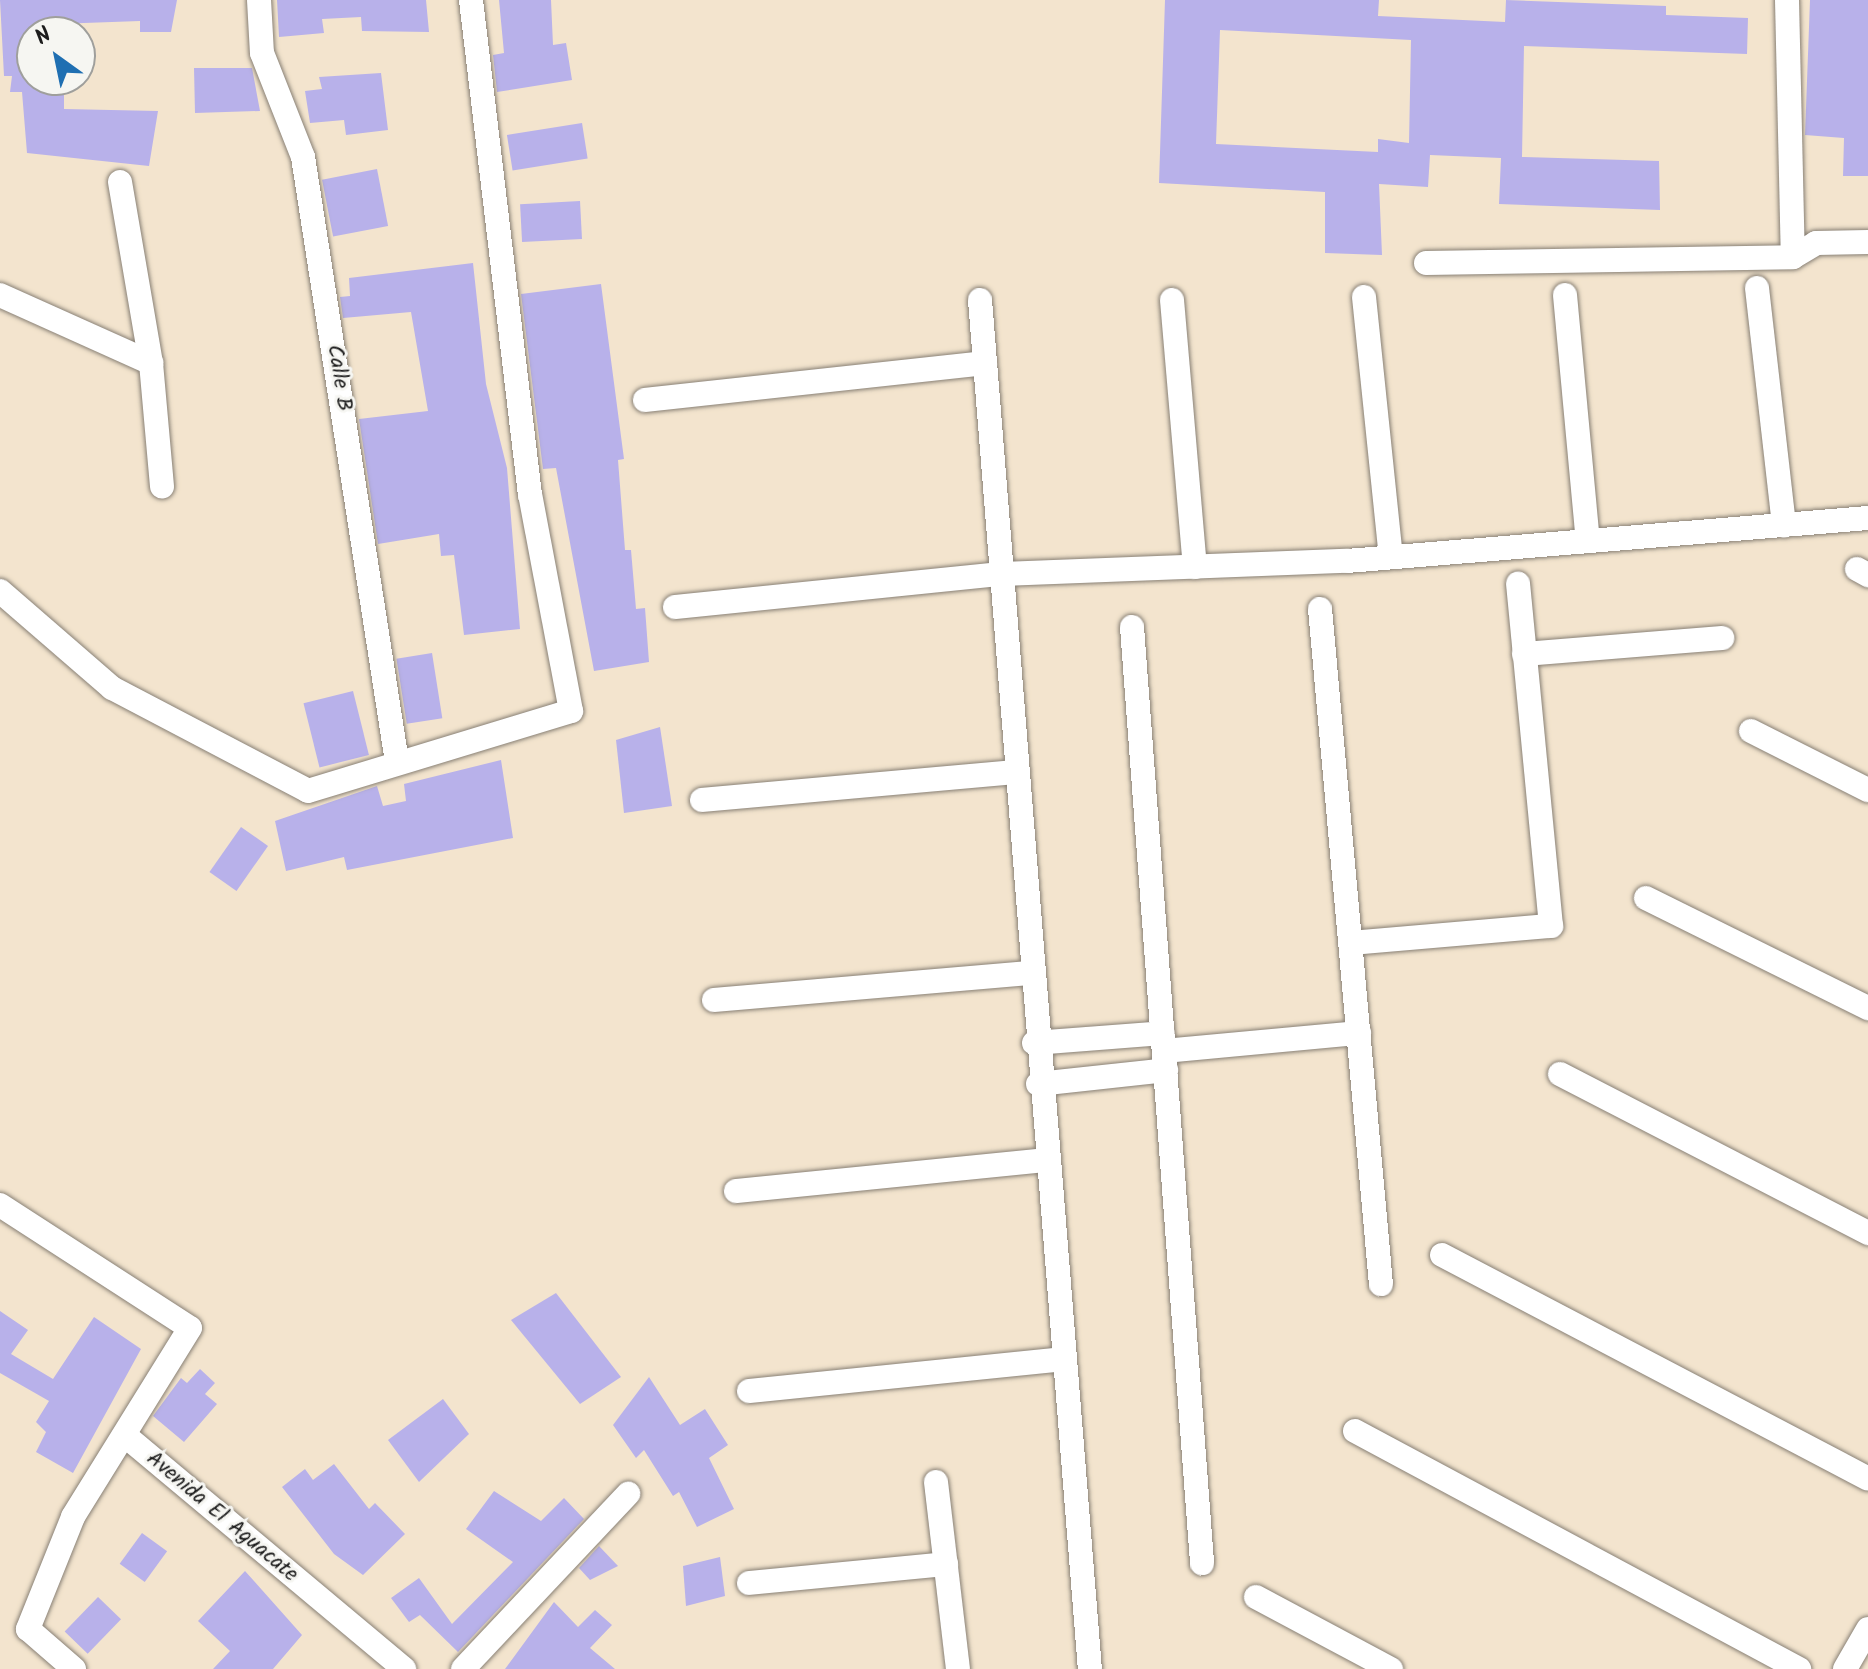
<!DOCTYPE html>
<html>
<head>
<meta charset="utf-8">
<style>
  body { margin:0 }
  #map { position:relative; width:1868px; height:1669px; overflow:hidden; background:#f3e4ce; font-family:Kalam,sans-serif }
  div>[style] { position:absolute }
  .building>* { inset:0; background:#b8b1ea; transform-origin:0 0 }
  .roads { filter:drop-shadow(0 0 2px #888075) drop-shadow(0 0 2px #888075) }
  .street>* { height:24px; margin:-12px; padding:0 12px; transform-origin:12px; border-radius:12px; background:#fff }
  span { translate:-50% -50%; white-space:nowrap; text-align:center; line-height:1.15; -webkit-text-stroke:6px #f6f6f2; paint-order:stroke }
  .street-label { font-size:22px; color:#1c1c1c }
  .north { position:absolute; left:16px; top:16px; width:80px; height:80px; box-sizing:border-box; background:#f6f6f2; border:2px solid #9f9f9c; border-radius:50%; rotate:327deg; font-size:22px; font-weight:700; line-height:32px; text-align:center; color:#1c1c1c }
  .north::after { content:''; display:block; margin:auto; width:28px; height:36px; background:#1f6fb2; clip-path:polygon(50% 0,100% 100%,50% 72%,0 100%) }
</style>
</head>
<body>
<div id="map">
  <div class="building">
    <div style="clip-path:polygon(0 0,177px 0,171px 32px,140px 32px,140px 21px,56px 24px,57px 30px,32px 32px,32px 80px,64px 80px,64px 109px,158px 111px,149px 166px,27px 153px,22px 92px,10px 92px,12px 76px,4px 76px)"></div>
    <div style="clip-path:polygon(277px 0,426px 0,429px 32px,362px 31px,361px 17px,322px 19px,324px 33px,279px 37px)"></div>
    <div style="clip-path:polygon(499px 0,551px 0,553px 45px,566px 43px,572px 80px,497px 92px,493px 55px,504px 53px)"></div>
    <div style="clip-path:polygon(evenodd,1165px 0,1379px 0,1378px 16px,1505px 22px,1506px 0,1666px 6px,1666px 15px,1748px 18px,1747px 54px,1524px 46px,1522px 157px,1659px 161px,1660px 210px,1499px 204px,1501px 158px,1430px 155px,1428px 187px,1379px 184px,1382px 255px,1325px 253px,1325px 192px,1159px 183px,1165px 0,1220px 30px,1411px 40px,1409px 143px,1378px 139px,1378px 152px,1216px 144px,1220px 30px)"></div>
    <div style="clip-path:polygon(1810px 0,1868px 0,1868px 176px,1843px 176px,1844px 138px,1805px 135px)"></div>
    <div style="clip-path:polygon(194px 68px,252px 68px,260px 111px,195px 113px)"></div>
    <div style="clip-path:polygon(381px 73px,388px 130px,346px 135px,344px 120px,310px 123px,305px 91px,322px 89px,319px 77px)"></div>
    <div style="left:582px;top:123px;width:36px;height:76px;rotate:81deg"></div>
    <div style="left:377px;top:169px;width:58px;height:56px;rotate:79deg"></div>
    <div style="left:580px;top:201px;width:38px;height:60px;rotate:87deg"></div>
    <div style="clip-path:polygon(473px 263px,486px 384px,507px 468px,520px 629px,464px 635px,454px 555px,441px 556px,439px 534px,378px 544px,359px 419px,428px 411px,411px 312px,343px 318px,340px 297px,350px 296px,349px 278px)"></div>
    <div style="clip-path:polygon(601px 284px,624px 459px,618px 460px,625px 550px,631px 550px,636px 609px,645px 608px,649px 662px,594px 671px,556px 468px,543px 469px,521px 294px)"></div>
    <div style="left:432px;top:653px;width:66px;height:36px;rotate:81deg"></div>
    <div style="left:353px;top:691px;width:66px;height:51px;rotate:76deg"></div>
    <div style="clip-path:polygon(660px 727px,672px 806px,624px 813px,616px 740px)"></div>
    <div style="clip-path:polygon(501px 760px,513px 838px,347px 870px,344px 857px,286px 871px,275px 821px,377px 786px,383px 806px,406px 801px,404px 784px)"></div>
    <div style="left:241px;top:827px;width:33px;height:55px;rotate:35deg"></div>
    <div style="clip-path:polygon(556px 1293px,621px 1377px,580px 1404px,511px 1320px)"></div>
    <div style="clip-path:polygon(0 1311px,28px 1330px,11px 1354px,53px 1379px,94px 1317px,141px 1349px,73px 1473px,36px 1452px,46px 1432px,36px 1422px,49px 1401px,0 1373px)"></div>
    <div style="clip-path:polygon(200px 1369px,215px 1383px,205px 1394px,217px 1404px,184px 1442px,153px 1416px,181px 1378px,187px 1383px)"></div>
    <div style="clip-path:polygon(649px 1377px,680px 1425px,705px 1409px,728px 1445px,709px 1458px,734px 1509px,697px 1527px,679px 1492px,673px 1496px,644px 1450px,636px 1458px,613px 1425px)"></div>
    <div style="clip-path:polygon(443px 1399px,469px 1434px,419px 1482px,388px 1440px)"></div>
    <div style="clip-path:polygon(334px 1464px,369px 1509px,375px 1503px,405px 1534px,363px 1575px,334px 1554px,282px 1487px,305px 1469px,313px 1480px)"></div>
    <div style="clip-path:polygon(494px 1491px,541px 1521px,564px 1498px,584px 1519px,458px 1652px,420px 1615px,409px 1622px,391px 1598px,419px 1578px,452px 1624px,513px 1562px,466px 1529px)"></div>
    <div style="left:142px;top:1533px;width:31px;height:38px;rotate:36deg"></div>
    <div style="clip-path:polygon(599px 1546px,618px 1566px,590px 1580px,579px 1568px)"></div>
    <div style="clip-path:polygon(720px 1557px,725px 1596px,686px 1606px,683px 1566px)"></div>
    <div style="clip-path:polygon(245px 1571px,302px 1635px,273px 1669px,213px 1669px,230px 1651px,198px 1621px)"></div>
    <div style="left:98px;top:1597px;width:32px;height:48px;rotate:44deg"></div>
    <div style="clip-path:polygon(554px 1602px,578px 1627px,595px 1610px,612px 1625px,590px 1648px,615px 1669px,505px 1669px)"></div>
  </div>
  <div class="roads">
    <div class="street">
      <div style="left:259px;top:0;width:53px;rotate:86.8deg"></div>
      <div style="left:262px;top:53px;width:112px;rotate:68.5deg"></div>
      <div style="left:303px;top:157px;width:612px;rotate:81.17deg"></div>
      <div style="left:1787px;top:0;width:257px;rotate:88.7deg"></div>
      <div style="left:120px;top:182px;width:184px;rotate:80.3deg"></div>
      <div style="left:151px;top:363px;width:124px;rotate:84.9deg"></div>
      <div style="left:1426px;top:263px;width:367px;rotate:-0.9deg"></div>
      <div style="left:1793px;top:257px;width:27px;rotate:-31deg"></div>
      <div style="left:1816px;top:243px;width:52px;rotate:-1.1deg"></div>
      <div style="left:1757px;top:288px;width:239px;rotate:83.5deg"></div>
      <div style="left:0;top:295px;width:166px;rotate:24.2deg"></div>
      <div style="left:1565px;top:295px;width:247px;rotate:84.7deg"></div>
      <div style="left:1364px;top:297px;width:261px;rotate:84.1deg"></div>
      <div style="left:980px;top:300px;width:1373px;rotate:85.41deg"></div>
      <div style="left:1172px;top:300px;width:268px;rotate:85.1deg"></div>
      <div style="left:645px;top:400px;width:342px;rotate:-6.2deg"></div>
      <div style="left:1857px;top:569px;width:13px;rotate:29deg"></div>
      <div style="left:0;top:591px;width:148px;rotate:40.9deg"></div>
      <div style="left:112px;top:688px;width:221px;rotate:27.7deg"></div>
      <div style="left:308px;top:791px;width:275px;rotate:-16.9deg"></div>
      <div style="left:571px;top:711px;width:220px;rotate:-100.7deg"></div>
      <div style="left:530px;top:495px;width:499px;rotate:-96.8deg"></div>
      <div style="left:675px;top:607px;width:328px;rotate:-5.8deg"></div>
      <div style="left:1001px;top:574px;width:346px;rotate:-2.2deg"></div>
      <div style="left:1347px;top:561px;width:523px;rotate:-4.72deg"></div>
      <div style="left:1320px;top:609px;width:678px;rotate:84.84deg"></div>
      <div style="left:1132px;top:627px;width:939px;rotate:85.72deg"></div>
      <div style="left:1524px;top:654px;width:199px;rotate:-4.6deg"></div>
      <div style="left:1751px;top:731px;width:131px;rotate:26.8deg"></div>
      <div style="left:702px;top:800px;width:314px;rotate:-5.1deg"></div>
      <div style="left:1646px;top:898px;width:248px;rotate:26.4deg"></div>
      <div style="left:1351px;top:943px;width:201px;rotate:-4.9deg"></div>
      <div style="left:1551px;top:926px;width:344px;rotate:-95.5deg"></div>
      <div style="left:714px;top:1000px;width:316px;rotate:-4.9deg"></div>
      <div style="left:1034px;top:1043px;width:129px;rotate:-4.4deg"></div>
      <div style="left:1164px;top:1051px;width:196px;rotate:-5.3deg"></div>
      <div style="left:1560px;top:1074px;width:347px;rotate:27.3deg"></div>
      <div style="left:1038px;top:1084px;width:129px;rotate:-6.2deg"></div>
      <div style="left:736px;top:1191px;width:311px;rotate:-5.7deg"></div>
      <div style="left:0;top:1205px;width:226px;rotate:32.9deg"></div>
      <div style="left:190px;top:1328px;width:222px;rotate:121.8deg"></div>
      <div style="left:73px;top:1517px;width:121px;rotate:111.9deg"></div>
      <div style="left:28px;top:1629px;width:61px;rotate:41deg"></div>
      <div style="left:1442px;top:1255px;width:481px;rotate:27.7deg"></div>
      <div style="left:749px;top:1391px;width:315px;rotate:-5.8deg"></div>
      <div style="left:1355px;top:1431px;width:504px;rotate:28.19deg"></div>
      <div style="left:128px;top:1438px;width:360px;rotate:39.9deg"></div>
      <div style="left:936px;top:1482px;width:188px;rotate:83.3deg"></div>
      <div style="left:749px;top:1583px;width:198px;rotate:-5.5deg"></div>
      <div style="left:1256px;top:1597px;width:153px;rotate:28.1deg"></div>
      <div style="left:463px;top:1669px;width:241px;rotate:-46.7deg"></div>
      <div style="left:1845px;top:1669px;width:46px;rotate:-60.1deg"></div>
    </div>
  </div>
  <div class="street-label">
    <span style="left:339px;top:378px;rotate:81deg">Calle B</span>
    <span style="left:222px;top:1517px;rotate:40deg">Avenida El Aguacate</span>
  </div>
  <div class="north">N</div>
</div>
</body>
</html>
